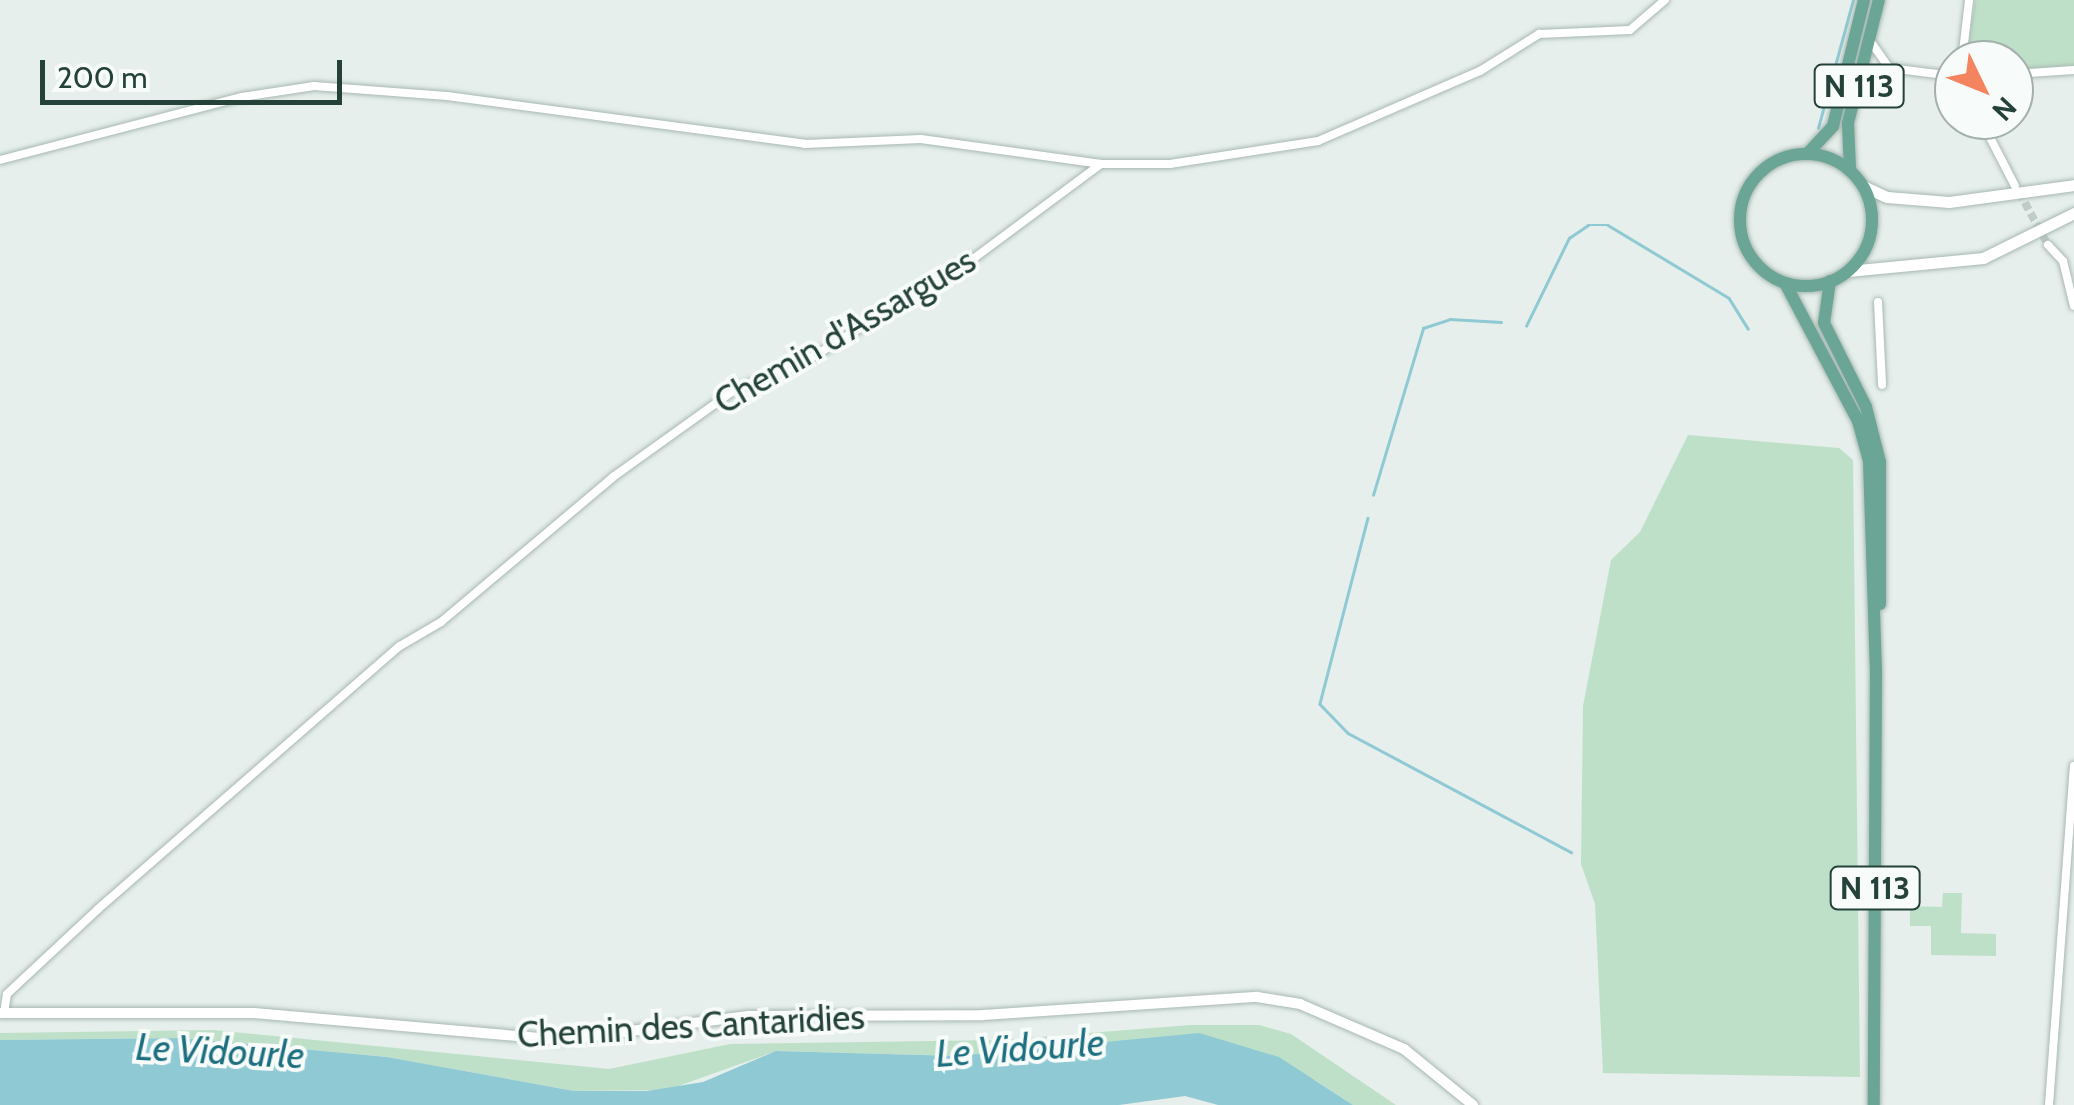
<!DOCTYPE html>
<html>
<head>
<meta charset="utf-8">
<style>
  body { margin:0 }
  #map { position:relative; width:2074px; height:1105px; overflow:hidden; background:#e6efeb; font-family:Cabin,sans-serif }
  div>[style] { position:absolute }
  .green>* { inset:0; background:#bfe0c8 }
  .water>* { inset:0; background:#8ec9d4 }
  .stream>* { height:2.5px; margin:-1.25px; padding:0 1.25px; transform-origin:1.25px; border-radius:1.25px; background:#8ec9d4 }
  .minor-tunnel>* { height:8px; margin-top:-4px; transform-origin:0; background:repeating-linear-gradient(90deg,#bfccc8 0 8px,transparent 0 12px) }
  .roads { filter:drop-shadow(0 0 2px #a8b8b2) drop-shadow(0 0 2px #a8b8b2) }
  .minor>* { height:8px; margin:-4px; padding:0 4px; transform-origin:4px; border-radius:4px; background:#fff }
  .tertiary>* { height:10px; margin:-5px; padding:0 5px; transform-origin:5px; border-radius:5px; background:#fff }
  .secondary>* { height:11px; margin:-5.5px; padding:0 5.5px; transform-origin:5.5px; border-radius:5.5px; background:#fff }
  .primary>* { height:12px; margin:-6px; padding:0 6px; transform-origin:6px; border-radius:6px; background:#6aa596 }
  .primary>.ring { margin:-6px; padding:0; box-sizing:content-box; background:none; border:12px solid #6aa596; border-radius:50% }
  span { translate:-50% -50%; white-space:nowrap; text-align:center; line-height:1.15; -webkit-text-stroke:8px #f7fbf9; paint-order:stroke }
  .shield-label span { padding:2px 8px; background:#f7fbf9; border:2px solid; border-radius:8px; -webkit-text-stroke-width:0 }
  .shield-label { font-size:32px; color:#24423a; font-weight:700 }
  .street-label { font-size:35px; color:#24423a }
  .water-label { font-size:38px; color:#1c6f80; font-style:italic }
  .north { position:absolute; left:1934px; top:40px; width:100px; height:100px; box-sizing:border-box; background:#f7fbf9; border:2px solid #a3b1ad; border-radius:50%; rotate:133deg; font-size:28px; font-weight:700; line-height:40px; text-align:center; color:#24423a }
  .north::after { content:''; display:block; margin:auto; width:35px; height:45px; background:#f4845f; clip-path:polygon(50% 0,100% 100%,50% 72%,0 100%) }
  .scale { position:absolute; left:40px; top:60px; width:302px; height:45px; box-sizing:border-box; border:5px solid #24423a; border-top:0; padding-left:12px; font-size:30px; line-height:35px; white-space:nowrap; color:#24423a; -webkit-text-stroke:8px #f7fbf9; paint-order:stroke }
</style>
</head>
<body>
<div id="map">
  <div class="green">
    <div style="clip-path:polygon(1975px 0,2074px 0,2074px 70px,2014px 70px,2014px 60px,1966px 60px)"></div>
    <div style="clip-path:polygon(1688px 435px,1839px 448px,1853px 460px,1860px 1077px,1603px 1073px,1595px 904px,1581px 864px,1583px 706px,1611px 560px,1640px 532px)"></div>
    <div style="clip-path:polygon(1943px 893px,1962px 893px,1961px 933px,1996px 934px,1996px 956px,1931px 955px,1931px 926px,1910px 926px,1910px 906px,1942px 907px)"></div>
    <div style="clip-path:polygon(1190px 1025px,1259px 1025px,1291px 1034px,1396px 1105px,1353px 1105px,1315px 1080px,958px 1056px,777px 1051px,667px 1090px,574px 1091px,387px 1057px,183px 1038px,0 1040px,0 1033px,214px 1030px,609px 1069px,730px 1044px,999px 1040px)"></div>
  </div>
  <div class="water">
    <div style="clip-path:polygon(1199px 1033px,1279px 1057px,1353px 1105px,1218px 1105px,1185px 1096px,1119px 1105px,0 1105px,0 1040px,183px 1038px,387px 1057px,574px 1091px,647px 1091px,703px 1082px,776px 1051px,958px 1056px)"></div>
  </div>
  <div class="stream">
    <div style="left:1818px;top:128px;width:133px;rotate:-74.7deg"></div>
    <div style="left:1526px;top:326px;width:98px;rotate:-64deg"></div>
    <div style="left:1569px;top:238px;width:23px;rotate:-34deg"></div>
    <div style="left:1588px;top:225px;width:20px"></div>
    <div style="left:1608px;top:225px;width:141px;rotate:31.1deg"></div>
    <div style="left:1729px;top:298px;width:36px;rotate:58deg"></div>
    <div style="left:1373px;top:495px;width:174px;rotate:-73.3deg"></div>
    <div style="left:1423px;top:328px;width:28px;rotate:-18deg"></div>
    <div style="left:1450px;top:319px;width:51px;rotate:3.4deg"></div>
    <div style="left:1368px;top:518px;width:192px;rotate:104.5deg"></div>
    <div style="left:1320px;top:704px;width:40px;rotate:46deg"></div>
    <div style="left:1348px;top:733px;width:253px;rotate:28.1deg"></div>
  </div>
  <div class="minor-tunnel">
    <div style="left:2019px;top:192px;width:60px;rotate:61.3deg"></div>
  </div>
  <div class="roads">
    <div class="minor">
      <div style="left:1871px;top:42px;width:32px;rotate:55deg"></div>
      <div style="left:1962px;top:60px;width:60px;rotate:-83.3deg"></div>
      <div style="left:2014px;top:74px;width:60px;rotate:-3.8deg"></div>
      <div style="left:1859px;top:86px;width:35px;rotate:-31deg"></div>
      <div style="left:1889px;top:68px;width:65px;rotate:7deg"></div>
      <div style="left:1981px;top:120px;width:74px;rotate:62.7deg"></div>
      <div style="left:0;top:160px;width:250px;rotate:-14.6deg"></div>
      <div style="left:242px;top:97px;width:73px;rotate:-8.7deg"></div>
      <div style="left:314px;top:86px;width:133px;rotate:4.3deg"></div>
      <div style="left:447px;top:96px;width:361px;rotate:7.6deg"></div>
      <div style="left:805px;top:144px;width:116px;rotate:-2.5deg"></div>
      <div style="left:921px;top:139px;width:182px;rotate:7.9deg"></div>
      <div style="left:1101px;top:164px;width:69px"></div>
      <div style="left:1170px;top:164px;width:150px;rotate:-8.8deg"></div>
      <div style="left:1318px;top:141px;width:176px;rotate:-23.4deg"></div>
      <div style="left:1480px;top:71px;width:70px;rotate:-32.1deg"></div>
      <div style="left:1539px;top:34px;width:91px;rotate:-2.5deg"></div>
      <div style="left:1630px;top:30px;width:46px;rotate:-40.6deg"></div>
      <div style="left:2048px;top:245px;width:22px;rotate:47deg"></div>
      <div style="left:2063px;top:261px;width:46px;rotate:76.3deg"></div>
      <div style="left:1878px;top:302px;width:83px;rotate:87.2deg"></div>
      <div style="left:4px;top:1013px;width:19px;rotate:-81deg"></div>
      <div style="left:7px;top:994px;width:125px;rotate:-43deg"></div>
      <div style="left:98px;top:909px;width:400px;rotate:-41.1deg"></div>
      <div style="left:400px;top:646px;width:48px;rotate:-30.3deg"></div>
      <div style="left:441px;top:622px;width:225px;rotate:-40.1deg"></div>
      <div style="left:613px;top:477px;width:151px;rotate:-35.6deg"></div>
      <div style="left:736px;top:389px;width:70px;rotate:-21deg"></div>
      <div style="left:801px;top:364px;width:202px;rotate:-31.4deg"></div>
      <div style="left:973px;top:259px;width:159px;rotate:-36.6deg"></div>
      <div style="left:2049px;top:1105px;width:340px;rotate:-85.8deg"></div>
    </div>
    <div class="tertiary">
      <div style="left:0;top:1013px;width:254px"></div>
      <div style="left:254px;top:1013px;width:307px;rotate:5deg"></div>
      <div style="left:560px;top:1040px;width:190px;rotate:-7.3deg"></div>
      <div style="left:748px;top:1016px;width:235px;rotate:-0.2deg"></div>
      <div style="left:983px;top:1015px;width:275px;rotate:-3.8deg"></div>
      <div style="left:1257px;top:997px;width:44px;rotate:9.2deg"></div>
      <div style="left:1300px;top:1004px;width:113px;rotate:23.4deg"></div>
      <div style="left:1404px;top:1049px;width:89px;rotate:39.1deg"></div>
    </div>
    <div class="secondary">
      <div style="left:1863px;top:186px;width:26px;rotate:25deg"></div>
      <div style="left:1887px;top:197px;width:62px;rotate:4.6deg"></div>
      <div style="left:1949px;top:202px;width:126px;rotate:-7.7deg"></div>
      <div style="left:1848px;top:271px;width:136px;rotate:-5.5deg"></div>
      <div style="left:1983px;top:258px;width:102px;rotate:-26.3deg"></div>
    </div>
    <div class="primary">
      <div style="left:1808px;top:153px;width:37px;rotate:-47deg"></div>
      <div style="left:1833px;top:126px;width:130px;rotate:-76.2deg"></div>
      <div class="ring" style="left:1740px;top:154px;width:120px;height:120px"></div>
      <div style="left:1850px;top:169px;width:46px;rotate:-92.5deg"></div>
      <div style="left:1848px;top:123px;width:127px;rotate:-75.9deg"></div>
      <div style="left:1830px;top:281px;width:42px;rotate:98.1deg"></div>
      <div style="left:1824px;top:323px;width:94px;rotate:63.4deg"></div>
      <div style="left:1866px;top:407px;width:57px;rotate:75.7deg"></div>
      <div style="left:1880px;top:462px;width:142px;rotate:90deg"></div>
      <div style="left:1785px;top:283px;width:156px;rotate:62.1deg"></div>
      <div style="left:1858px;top:421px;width:41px;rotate:74.6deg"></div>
      <div style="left:1869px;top:461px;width:209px;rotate:88.1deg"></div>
      <div style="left:1876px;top:670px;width:435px;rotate:90.3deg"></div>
    </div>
  </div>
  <div class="shield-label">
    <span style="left:1859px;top:86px">N 113</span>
    <span style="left:1875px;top:888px">N 113</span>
  </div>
  <div class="street-label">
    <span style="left:845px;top:331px;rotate:-30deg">Chemin d'Assargues</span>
    <span style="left:691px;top:1026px;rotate:-3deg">Chemin des Cantaridies</span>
  </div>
  <div class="water-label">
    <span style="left:1020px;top:1048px;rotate:-4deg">Le Vidourle</span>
    <span style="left:220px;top:1051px;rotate:3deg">Le Vidourle</span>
  </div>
  <div class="north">N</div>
  <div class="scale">200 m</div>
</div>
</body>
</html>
